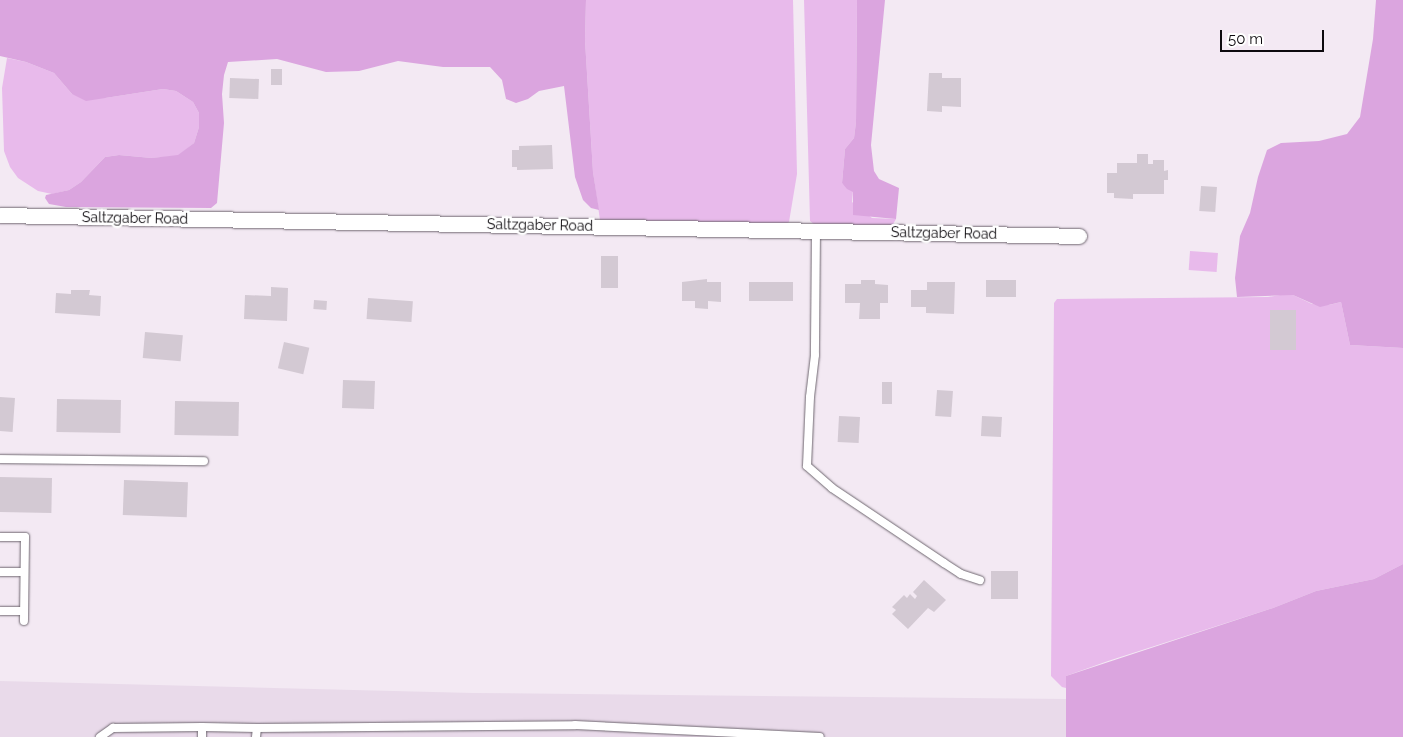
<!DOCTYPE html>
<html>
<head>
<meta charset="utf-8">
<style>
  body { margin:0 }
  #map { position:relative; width:1403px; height:737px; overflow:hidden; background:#f3e9f3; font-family:Raleway,sans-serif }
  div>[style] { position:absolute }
  .built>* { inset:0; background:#e9daea }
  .green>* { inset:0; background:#e8baeb; transform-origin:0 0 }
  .forest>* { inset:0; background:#dba5df }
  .building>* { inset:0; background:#d3c9d3; transform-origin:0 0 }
  .roads { filter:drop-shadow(0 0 1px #6f6770) drop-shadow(0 0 1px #6f6770) }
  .lane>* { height:8px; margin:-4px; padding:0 4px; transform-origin:4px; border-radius:4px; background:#fff }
  .street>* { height:15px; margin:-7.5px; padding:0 7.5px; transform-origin:7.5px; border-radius:7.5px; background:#fff }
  span { translate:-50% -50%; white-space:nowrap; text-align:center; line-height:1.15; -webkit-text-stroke:5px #fff; paint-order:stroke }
  .street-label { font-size:14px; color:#0d0a0e }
  .scale { position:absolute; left:1220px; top:30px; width:104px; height:22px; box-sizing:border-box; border:2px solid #0d0a0e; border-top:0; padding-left:6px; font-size:15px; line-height:18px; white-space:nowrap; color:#0d0a0e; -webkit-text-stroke:4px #fff; paint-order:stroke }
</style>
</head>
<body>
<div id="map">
  <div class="built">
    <div style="clip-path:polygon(0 681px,473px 693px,1066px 699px,1066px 737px,0 737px)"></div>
  </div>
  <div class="green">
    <div style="clip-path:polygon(586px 0,793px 0,797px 174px,789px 222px,784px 225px,600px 220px,593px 172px,585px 40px)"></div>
    <div style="clip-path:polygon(804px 0,857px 0,856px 122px,854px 138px,845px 149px,842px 183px,853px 191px,852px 202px,872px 218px,896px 219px,892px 226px,815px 225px,810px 221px)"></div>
    <div style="clip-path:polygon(7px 58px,26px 62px,54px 73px,72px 94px,105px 98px,163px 89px,176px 91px,193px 102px,199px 113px,199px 127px,194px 143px,178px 156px,152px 158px,119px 155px,105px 157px,81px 182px,69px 190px,52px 194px,38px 191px,18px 178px,10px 167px,4px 151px,2px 88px)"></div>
    <div style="left:1190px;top:251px;width:28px;height:19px;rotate:4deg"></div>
    <div style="clip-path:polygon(evenodd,1280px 295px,1293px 295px,1312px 304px,1329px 305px,1341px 302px,1350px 345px,1403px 348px,1403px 564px,1374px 579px,1316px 591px,1273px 608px,1108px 661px,1066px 676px,1066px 688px,1062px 687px,1051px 676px,1054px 303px,1057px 299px,1268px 297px,1280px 295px,1271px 310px,1296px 310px,1296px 349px,1272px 350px,1271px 310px)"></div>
  </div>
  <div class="forest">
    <div style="clip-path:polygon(0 0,586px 0,585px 40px,593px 172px,599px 210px,591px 208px,583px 200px,575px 177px,564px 86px,539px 91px,528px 99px,516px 103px,506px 99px,502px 80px,490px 67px,443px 67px,398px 61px,359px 71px,326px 72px,277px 59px,228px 62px,224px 75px,222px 94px,224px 123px,217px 203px,211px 208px,66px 207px,49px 204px,45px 198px,46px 195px,69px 190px,81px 182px,105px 157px,119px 155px,152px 158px,178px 155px,194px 143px,199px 127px,199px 113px,193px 102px,176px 91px,163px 89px,86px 101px,72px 94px,54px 73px,26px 62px,0 56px)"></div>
    <div style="clip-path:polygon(857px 0,885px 0,871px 145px,874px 171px,879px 179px,899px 188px,896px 219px,853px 215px,853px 192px,847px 189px,842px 183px,845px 149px,854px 138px,856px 122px)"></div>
    <div style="clip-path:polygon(1376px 0,1403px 0,1403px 348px,1350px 345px,1341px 302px,1320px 307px,1293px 295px,1237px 297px,1235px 278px,1240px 236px,1250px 213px,1258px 177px,1267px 150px,1281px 143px,1319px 141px,1347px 134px,1360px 117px,1373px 39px)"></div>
    <div style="clip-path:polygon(1403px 564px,1403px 737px,1066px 737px,1066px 676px,1273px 608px,1316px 591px,1374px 579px)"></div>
  </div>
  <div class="building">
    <div style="left:271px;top:69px;width:11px;height:16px"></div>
    <div style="clip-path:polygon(929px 73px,942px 73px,942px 78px,961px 78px,961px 107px,942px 106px,942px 112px,927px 111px)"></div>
    <div style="left:230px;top:78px;width:29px;height:20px;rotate:2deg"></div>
    <div style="clip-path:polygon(552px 145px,553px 169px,517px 170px,517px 167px,512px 167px,512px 150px,519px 150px,519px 146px)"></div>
    <div style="clip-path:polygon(1137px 154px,1148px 154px,1148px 164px,1153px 164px,1153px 160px,1164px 160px,1164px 171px,1168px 170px,1168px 180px,1164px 180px,1164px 194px,1133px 194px,1133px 199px,1114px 198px,1114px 193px,1107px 193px,1107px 173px,1117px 173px,1117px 163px,1137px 163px)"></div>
    <div style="left:1201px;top:186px;width:16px;height:25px;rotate:4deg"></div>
    <div style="left:601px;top:256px;width:17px;height:32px"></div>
    <div style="clip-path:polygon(707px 279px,707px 282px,721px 282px,721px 302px,708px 301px,708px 309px,695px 308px,695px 301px,682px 301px,682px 282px)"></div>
    <div style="clip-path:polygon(861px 280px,875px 280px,875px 284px,888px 285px,888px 303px,880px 303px,880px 319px,859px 319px,860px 303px,845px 303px,845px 284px,861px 284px)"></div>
    <div style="left:986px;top:280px;width:30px;height:17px"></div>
    <div style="left:749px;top:282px;width:44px;height:19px"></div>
    <div style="clip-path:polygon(927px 282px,955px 282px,954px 314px,926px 313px,926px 307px,911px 307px,911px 290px,927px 290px)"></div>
    <div style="clip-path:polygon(271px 287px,288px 288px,287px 321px,244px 319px,245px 295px,271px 296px)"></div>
    <div style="clip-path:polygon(71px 290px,90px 290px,89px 295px,101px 296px,100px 316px,55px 313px,56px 293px,71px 294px)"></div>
    <div style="left:368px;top:298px;width:45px;height:21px;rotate:4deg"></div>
    <div style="left:314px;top:300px;width:13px;height:9px;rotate:4deg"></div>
    <div style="left:1270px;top:310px;width:26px;height:40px"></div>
    <div style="left:145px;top:332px;width:38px;height:26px;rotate:5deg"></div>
    <div style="left:284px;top:342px;width:26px;height:27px;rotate:13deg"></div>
    <div style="left:343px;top:380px;width:32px;height:28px;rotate:2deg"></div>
    <div style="left:882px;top:382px;width:10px;height:22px"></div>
    <div style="left:937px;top:390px;width:16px;height:26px;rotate:4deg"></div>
    <div style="left:0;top:397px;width:15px;height:34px;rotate:4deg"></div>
    <div style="left:57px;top:399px;width:64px;height:33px;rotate:1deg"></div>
    <div style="left:175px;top:401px;width:64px;height:34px;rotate:1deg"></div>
    <div style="left:839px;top:416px;width:21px;height:26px;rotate:3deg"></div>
    <div style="left:982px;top:416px;width:20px;height:20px;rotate:3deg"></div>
    <div style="left:0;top:477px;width:52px;height:35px;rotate:1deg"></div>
    <div style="left:124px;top:480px;width:64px;height:35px;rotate:2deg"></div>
    <div style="left:991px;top:571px;width:27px;height:28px"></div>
    <div style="clip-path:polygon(924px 580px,946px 600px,934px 612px,928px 608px,908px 629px,892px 614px,896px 610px,892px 607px,904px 595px,907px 598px,910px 594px,915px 599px,917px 596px,913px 592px)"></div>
  </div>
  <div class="roads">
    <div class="lane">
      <div style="left:816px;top:230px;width:125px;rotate:90.5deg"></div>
      <div style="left:815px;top:355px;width:42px;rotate:96.8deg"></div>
      <div style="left:810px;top:397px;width:69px;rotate:92.5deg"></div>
      <div style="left:807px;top:466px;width:33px;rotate:41deg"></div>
      <div style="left:832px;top:488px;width:135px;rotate:33.8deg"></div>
      <div style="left:944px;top:563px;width:20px;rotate:33deg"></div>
      <div style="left:961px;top:574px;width:20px;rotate:18deg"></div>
      <div style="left:0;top:459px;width:204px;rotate:0.6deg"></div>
      <div style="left:0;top:537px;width:25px"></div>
      <div style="left:25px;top:537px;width:84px;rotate:90.7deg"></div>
      <div style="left:0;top:572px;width:24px"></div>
      <div style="left:0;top:611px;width:23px"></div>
      <div style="left:202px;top:727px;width:55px;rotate:1deg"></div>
      <div style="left:100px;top:737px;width:16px;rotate:-35deg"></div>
      <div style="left:113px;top:728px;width:89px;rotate:-0.6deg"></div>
      <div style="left:202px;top:727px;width:10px;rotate:90deg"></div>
      <div style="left:256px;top:737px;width:9px;rotate:-84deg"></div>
      <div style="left:257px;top:728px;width:318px;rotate:-0.5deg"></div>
      <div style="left:575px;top:725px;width:245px;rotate:2.8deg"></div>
    </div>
    <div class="street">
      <div style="left:0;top:215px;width:1079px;rotate:1.11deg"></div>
    </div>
  </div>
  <div class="street-label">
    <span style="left:135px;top:218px;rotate:1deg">Saltzgaber Road</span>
    <span style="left:540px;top:225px;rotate:1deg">Saltzgaber Road</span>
    <span style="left:944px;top:233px;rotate:1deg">Saltzgaber Road</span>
  </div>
  <div class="scale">50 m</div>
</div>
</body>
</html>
